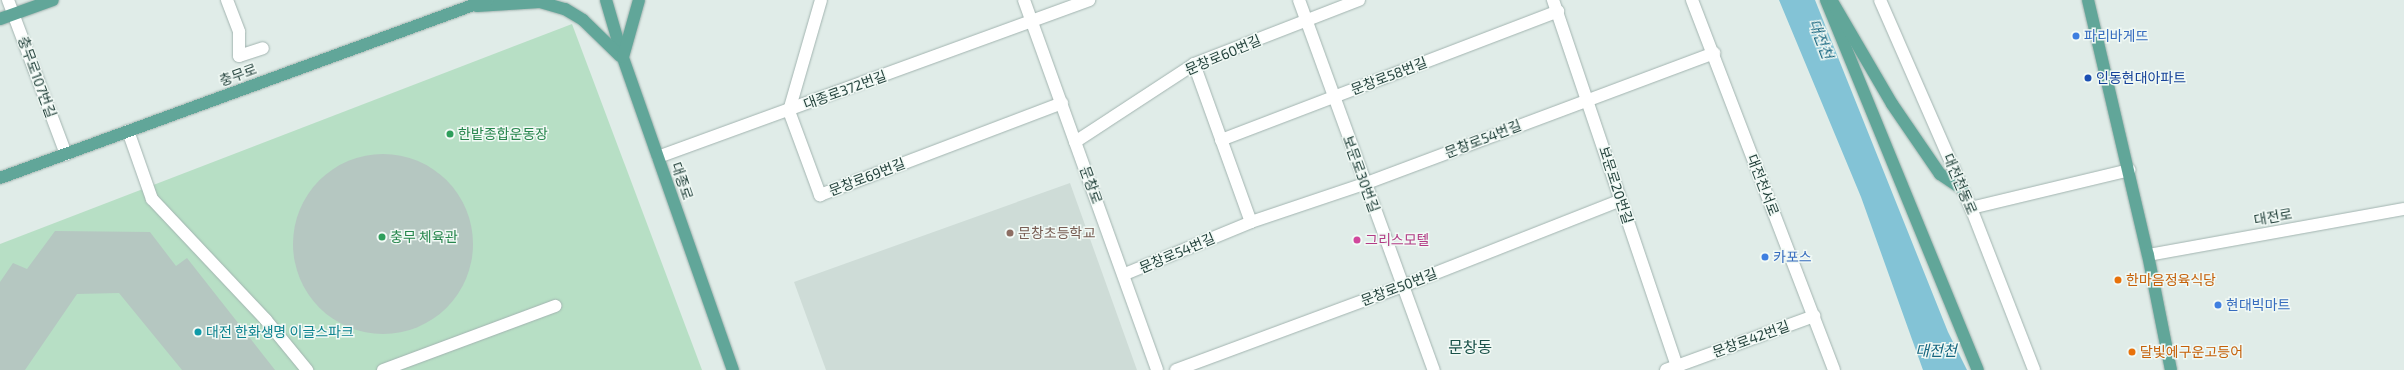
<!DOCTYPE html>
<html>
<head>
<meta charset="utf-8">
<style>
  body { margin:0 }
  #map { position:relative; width:2404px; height:370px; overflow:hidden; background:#e0ece8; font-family:"Exo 2","Noto Sans KR",sans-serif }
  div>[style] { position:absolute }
  .built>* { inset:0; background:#cedcd7 }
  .green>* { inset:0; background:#b7dfc5 }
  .water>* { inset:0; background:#83c3d6 }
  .building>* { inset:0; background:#b5c7c1 }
  .round { border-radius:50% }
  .roads { filter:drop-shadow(0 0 1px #a2b4b0) drop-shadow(0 0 1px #a2b4b0) }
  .minor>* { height:12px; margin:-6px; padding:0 6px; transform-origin:6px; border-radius:6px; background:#fff }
  .major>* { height:12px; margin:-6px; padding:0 6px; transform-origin:6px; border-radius:6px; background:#61a699 }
  .dots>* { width:11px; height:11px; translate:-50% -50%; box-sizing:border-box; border:2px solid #f1f9f5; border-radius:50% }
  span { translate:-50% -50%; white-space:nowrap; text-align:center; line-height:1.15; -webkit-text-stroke:3px #f1f9f5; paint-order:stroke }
  .shop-label { font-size:14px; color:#366cbe }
  .left { translate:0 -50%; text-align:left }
  .street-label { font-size:14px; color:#1f3e38 }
  .transit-label { font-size:14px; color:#164399 }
  .leisure-label { font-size:14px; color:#27864d }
  .education-label { font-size:14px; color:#785e54 }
  .hotel-label { font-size:14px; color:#b23c85 }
  .food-label { font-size:14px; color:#c56008 }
  .culture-label { font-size:14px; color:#0d838f }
  .water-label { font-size:15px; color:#15657f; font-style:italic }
  .quarter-label { font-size:16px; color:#1a5249 }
</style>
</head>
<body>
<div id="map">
  <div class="built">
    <div style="clip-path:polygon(1070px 183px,1137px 370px,826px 370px,794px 282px)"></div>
  </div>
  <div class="green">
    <div style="clip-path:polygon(572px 24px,702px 370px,0 370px,0 244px)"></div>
  </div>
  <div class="water">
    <div style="clip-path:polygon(1779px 0,1815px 0,1948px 332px,1967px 370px,1923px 370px,1861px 197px)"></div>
  </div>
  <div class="building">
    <div class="round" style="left:293px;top:154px;width:180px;height:180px"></div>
    <div style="clip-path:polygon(55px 231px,150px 232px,176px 266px,187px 258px,275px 370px,182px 370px,119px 293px,77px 294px,25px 370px,0 370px,0 282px,13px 263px,27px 269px)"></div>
  </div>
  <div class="roads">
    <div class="minor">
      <div style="left:8px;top:0;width:165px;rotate:69.4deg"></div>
      <div style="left:227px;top:0;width:34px;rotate:69deg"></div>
      <div style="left:239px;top:32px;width:24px;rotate:90deg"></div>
      <div style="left:239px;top:56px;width:25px;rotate:-18deg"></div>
      <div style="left:821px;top:0;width:116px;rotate:106.1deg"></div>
      <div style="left:789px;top:111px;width:90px;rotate:69.7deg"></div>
      <div style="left:820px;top:195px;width:259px;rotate:-20.8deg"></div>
      <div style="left:1024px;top:0;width:393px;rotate:70.2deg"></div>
      <div style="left:1299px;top:0;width:394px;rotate:70deg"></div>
      <div style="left:1553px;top:0;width:391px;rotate:71.3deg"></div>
      <div style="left:1692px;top:0;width:396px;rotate:69deg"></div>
      <div style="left:1880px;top:0;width:227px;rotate:66.4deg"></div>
      <div style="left:1971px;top:208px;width:174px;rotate:68.7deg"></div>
      <div style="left:1194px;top:64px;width:168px;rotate:70.2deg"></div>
      <div style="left:128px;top:131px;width:72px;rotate:70.6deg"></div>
      <div style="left:152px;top:199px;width:166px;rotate:46.7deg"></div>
      <div style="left:266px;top:320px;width:65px;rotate:50.6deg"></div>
      <div style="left:1221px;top:140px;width:361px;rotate:-20.9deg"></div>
      <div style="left:1075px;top:142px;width:142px;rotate:-33.2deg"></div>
      <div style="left:1194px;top:64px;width:177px;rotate:-21.2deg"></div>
      <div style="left:658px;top:157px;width:459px;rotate:-20deg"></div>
      <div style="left:1971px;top:208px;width:163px;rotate:-13.5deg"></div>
      <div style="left:2148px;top:255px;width:260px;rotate:-10.2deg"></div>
      <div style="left:1125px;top:274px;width:136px;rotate:-22.4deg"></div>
      <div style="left:1251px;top:222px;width:119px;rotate:-18.6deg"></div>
      <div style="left:1364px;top:184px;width:374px;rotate:-20.5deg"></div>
      <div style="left:383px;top:370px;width:184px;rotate:-20.4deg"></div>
      <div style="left:1176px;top:370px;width:242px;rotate:-20.3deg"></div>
      <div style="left:1403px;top:286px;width:234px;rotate:-21.5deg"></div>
      <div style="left:1666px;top:370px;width:158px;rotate:-20deg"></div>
    </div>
    <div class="major">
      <div style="left:606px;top:0;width:60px;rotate:73.7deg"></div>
      <div style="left:623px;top:58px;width:331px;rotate:70.6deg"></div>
      <div style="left:1826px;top:0;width:400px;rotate:67.7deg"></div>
      <div style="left:2088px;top:0;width:262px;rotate:76.8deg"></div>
      <div style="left:2148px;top:255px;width:117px;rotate:78.7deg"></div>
      <div style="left:1833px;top:3px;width:117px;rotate:59.7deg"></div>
      <div style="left:1892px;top:104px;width:85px;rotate:55.6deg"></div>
      <div style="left:1940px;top:174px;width:27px;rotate:34deg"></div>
      <div style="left:477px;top:6px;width:63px;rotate:-3.6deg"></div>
      <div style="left:540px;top:2px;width:26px;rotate:16deg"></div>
      <div style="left:565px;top:9px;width:21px;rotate:31deg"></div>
      <div style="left:583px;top:20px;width:52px;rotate:44.2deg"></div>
      <div style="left:0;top:19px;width:56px;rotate:-19.7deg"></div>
      <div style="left:623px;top:57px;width:59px;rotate:-74.3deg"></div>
      <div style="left:0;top:178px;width:519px;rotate:-20.08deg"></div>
    </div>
  </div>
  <div class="dots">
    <div style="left:2076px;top:36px;background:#3f7fe0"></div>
    <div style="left:2088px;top:78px;background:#1a4fb4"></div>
    <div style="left:450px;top:134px;background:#2e9e5b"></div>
    <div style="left:1010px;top:233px;background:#8d6e63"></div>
    <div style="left:382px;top:237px;background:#2e9e5b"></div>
    <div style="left:1357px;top:240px;background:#d1479c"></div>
    <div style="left:1765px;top:257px;background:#3f7fe0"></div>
    <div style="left:2118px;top:280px;background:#e8710a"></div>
    <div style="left:2218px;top:305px;background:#3f7fe0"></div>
    <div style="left:198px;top:332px;background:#0f9aa8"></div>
    <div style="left:2132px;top:352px;background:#e8710a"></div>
  </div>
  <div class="shop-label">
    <span class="left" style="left:2084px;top:36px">파리바게뜨</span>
    <span class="left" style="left:1773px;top:257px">카포스</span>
    <span class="left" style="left:2226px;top:305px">현대빅마트</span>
  </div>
  <div class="street-label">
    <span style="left:1223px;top:55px;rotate:-23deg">문창로60번길</span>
    <span style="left:238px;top:75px;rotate:-20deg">충무로</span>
    <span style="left:1389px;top:76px;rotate:-21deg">문창로58번길</span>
    <span style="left:37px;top:77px;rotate:70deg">충무로107번길</span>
    <span style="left:845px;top:90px;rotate:-20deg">대종로372번길</span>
    <span style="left:1483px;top:139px;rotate:-21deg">문창로54번길</span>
    <span style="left:1361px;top:174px;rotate:70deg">보문로30번길</span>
    <span style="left:867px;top:177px;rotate:-21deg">문창로69번길</span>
    <span style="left:682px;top:181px;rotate:71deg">대종로</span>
    <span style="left:1960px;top:184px;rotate:67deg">대전천동로</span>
    <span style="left:1091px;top:185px;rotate:70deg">문창로</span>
    <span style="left:1616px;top:185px;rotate:72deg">보문로20번길</span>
    <span style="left:1763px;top:185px;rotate:69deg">대전천서로</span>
    <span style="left:2273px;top:217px;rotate:-10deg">대전로</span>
    <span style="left:1177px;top:253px;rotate:-23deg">문창로54번길</span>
    <span style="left:1399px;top:287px;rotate:-21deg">문창로50번길</span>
    <span style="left:1751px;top:339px;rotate:-20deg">문창로42번길</span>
  </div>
  <div class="transit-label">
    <span class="left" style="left:2096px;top:78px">인동현대아파트</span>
  </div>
  <div class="leisure-label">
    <span class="left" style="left:458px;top:134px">한밭종합운동장</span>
    <span class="left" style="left:390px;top:237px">충무 체육관</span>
  </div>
  <div class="education-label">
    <span class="left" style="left:1018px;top:233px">문창초등학교</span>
  </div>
  <div class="hotel-label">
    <span class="left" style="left:1365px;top:240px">그리스모텔</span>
  </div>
  <div class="food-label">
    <span class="left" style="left:2126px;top:280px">한마음정육식당</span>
    <span class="left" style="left:2140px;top:352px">달빛에구운고등어</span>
  </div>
  <div class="culture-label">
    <span class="left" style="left:206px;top:332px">대전 한화생명 이글스파크</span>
  </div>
  <div class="water-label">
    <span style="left:1821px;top:39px;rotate:69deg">대전천</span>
    <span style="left:1936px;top:351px">대전천</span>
  </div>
  <div class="quarter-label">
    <span style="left:1470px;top:347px">문창동</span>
  </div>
</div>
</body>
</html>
